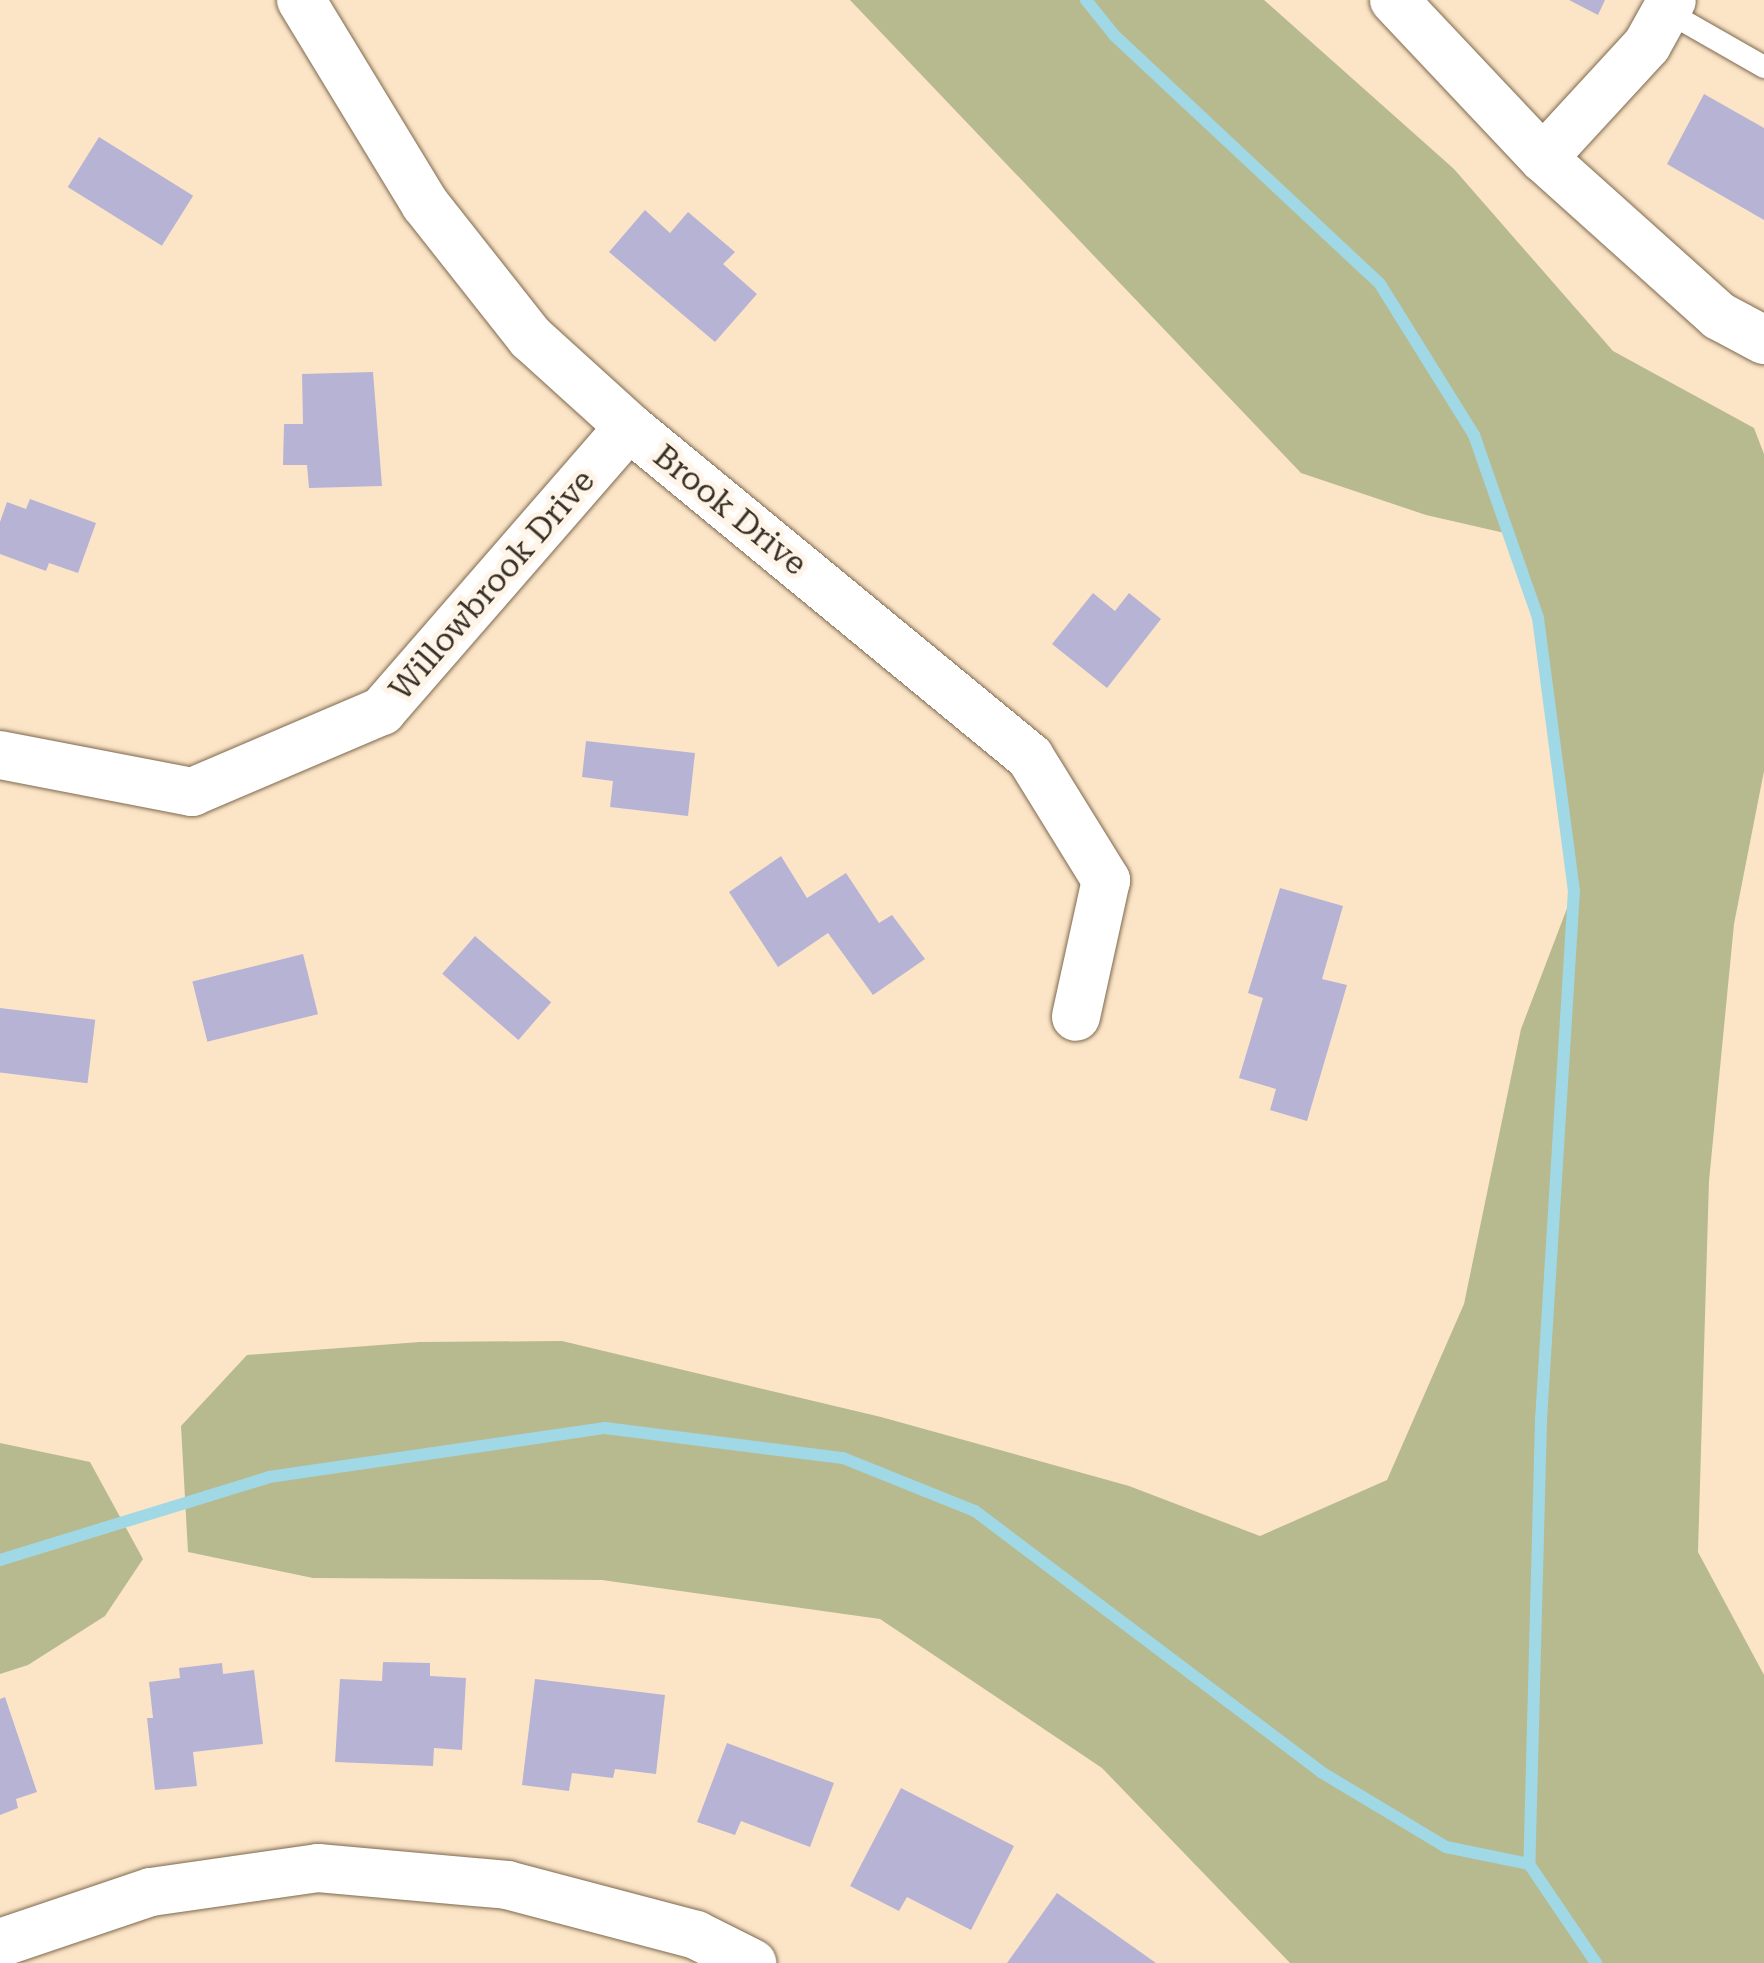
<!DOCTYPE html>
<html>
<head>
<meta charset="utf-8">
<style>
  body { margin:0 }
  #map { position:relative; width:1764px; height:1963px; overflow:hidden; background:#fce5c7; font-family:"Roboto Serif",serif }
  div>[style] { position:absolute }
  .forest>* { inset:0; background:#b6ba8e }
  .stream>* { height:12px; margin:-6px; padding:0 6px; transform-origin:6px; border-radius:6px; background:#a1d8e6 }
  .building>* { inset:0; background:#b7b3d5; transform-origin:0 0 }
  .roads { filter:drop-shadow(0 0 2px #7e694f) drop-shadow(0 0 2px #7e694f) }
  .service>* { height:22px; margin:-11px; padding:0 11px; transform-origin:11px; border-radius:11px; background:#fff }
  .minor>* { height:48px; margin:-24px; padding:0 24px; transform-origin:24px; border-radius:24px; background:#fff }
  span { translate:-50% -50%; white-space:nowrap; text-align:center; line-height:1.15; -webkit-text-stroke:10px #fef4e8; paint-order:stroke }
  .street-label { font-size:32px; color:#382f24 }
</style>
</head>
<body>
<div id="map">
  <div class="forest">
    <div style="clip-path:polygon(850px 0,1264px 0,1454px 169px,1613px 351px,1754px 428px,1764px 454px,1764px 771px,1734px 924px,1709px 1181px,1698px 1552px,1764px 1675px,1764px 1963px,1290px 1963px,1102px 1768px,880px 1619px,602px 1580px,313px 1578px,188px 1552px,181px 1426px,247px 1355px,420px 1342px,562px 1341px,881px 1417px,1129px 1486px,1260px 1536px,1387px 1480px,1464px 1304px,1521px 1029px,1574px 890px,1538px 618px,1509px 534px,1426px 515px,1301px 473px)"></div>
    <div style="clip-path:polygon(0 1443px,90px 1462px,143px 1559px,105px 1616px,28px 1665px,0 1674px)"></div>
  </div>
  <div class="stream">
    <div style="left:1086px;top:0;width:45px;rotate:51.3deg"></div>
    <div style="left:1114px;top:35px;width:364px;rotate:43.1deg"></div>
    <div style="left:1380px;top:284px;width:178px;rotate:58.1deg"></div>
    <div style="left:1474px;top:435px;width:194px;rotate:70.7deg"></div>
    <div style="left:1538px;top:618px;width:274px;rotate:82.5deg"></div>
    <div style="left:1574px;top:890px;width:531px;rotate:93.56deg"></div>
    <div style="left:1541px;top:1420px;width:444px;rotate:91.5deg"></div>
    <div style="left:1529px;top:1864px;width:120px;rotate:55.9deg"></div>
    <div style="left:0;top:1560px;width:282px;rotate:-17.1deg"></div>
    <div style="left:269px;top:1477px;width:340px;rotate:-8.3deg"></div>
    <div style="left:605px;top:1428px;width:240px;rotate:7.2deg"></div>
    <div style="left:843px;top:1458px;width:142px;rotate:21.9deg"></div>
    <div style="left:975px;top:1511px;width:433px;rotate:37deg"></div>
    <div style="left:1321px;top:1772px;width:146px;rotate:31deg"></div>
    <div style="left:1446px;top:1847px;width:85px;rotate:11.6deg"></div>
  </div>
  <div class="building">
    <div style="clip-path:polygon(1569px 0,1605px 0,1598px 15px)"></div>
    <div style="clip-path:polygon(1704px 94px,1764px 128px,1764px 220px,1667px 164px)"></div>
    <div style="left:99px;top:137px;width:111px;height:59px;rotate:32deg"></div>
    <div style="clip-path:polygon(645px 210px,670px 233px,688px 212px,735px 252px,723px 264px,757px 294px,715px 342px,609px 252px)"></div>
    <div style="clip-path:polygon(373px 372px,382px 486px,309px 488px,307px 465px,283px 465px,284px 424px,303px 424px,302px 374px)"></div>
    <div style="clip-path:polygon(30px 499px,96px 523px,78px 573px,49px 563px,46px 571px,0 554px,0 522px,7px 502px,26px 509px)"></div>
    <div style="clip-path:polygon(1093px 593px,1115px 611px,1129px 593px,1161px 619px,1107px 688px,1052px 644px)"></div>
    <div style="clip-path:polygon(586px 741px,695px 753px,688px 816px,610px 807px,613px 781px,582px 777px)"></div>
    <div style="clip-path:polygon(781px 856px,807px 898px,846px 873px,879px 923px,892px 915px,925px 959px,873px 995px,828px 933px,778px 967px,729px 892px)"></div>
    <div style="clip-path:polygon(1280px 888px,1343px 906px,1322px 979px,1347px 985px,1307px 1121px,1270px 1110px,1276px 1089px,1239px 1078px,1263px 998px,1248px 993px)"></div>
    <div style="left:475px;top:936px;width:101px;height:50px;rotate:41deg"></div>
    <div style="left:303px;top:954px;width:62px;height:114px;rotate:76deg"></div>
    <div style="left:0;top:1008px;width:96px;height:64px;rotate:7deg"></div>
    <div style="clip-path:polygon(383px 1662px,430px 1663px,430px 1676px,466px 1678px,462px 1750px,434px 1748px,433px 1766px,335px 1762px,340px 1679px,382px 1681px)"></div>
    <div style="clip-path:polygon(222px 1663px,223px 1674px,254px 1670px,263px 1744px,193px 1752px,197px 1786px,155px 1790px,147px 1718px,153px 1718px,149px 1682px,180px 1678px,179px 1668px)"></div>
    <div style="clip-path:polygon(535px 1679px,665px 1695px,656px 1774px,615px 1769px,613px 1778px,572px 1773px,569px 1791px,522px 1785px)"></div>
    <div style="clip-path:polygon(5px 1697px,37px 1792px,16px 1799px,18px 1808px,0 1815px,0 1699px)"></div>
    <div style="clip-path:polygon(727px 1743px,834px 1783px,810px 1847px,741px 1821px,735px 1835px,697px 1822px)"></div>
    <div style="clip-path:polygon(901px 1788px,1014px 1846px,971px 1930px,907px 1897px,899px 1911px,850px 1886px)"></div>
    <div style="clip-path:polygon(1057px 1893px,1156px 1963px,1007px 1963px)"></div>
  </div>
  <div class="roads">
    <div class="service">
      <div style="left:1666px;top:11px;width:113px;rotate:29.7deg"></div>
    </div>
    <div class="minor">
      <div style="left:301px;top:0;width:239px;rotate:58.7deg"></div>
      <div style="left:425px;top:204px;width:171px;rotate:51.7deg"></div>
      <div style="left:531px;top:338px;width:132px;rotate:42.2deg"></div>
      <div style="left:629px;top:427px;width:519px;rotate:39.45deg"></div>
      <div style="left:1030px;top:757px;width:145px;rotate:58.3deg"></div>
      <div style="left:1106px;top:880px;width:140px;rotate:102.4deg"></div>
      <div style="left:1394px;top:0;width:217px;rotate:46.7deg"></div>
      <div style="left:1543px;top:158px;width:237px;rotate:41.9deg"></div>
      <div style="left:1719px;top:316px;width:51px;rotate:28.1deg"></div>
      <div style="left:1543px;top:158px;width:154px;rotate:-47.4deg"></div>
      <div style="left:1647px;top:45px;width:51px;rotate:-60.9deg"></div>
      <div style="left:0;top:755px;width:196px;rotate:10.9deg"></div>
      <div style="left:192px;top:792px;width:207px;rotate:-23.1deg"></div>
      <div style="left:382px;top:711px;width:376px;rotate:-49deg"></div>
      <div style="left:0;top:1943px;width:159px;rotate:-18.7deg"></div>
      <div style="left:151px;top:1892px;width:169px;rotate:-8.2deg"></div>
      <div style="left:318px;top:1868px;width:190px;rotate:5.1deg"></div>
      <div style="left:507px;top:1885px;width:196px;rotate:14.8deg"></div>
      <div style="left:696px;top:1935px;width:63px;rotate:26.6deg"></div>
    </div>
  </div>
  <div class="street-label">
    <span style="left:730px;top:510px;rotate:39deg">Brook Drive</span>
    <span style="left:492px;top:585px;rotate:-49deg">Willowbrook Drive</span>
  </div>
</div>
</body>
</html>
